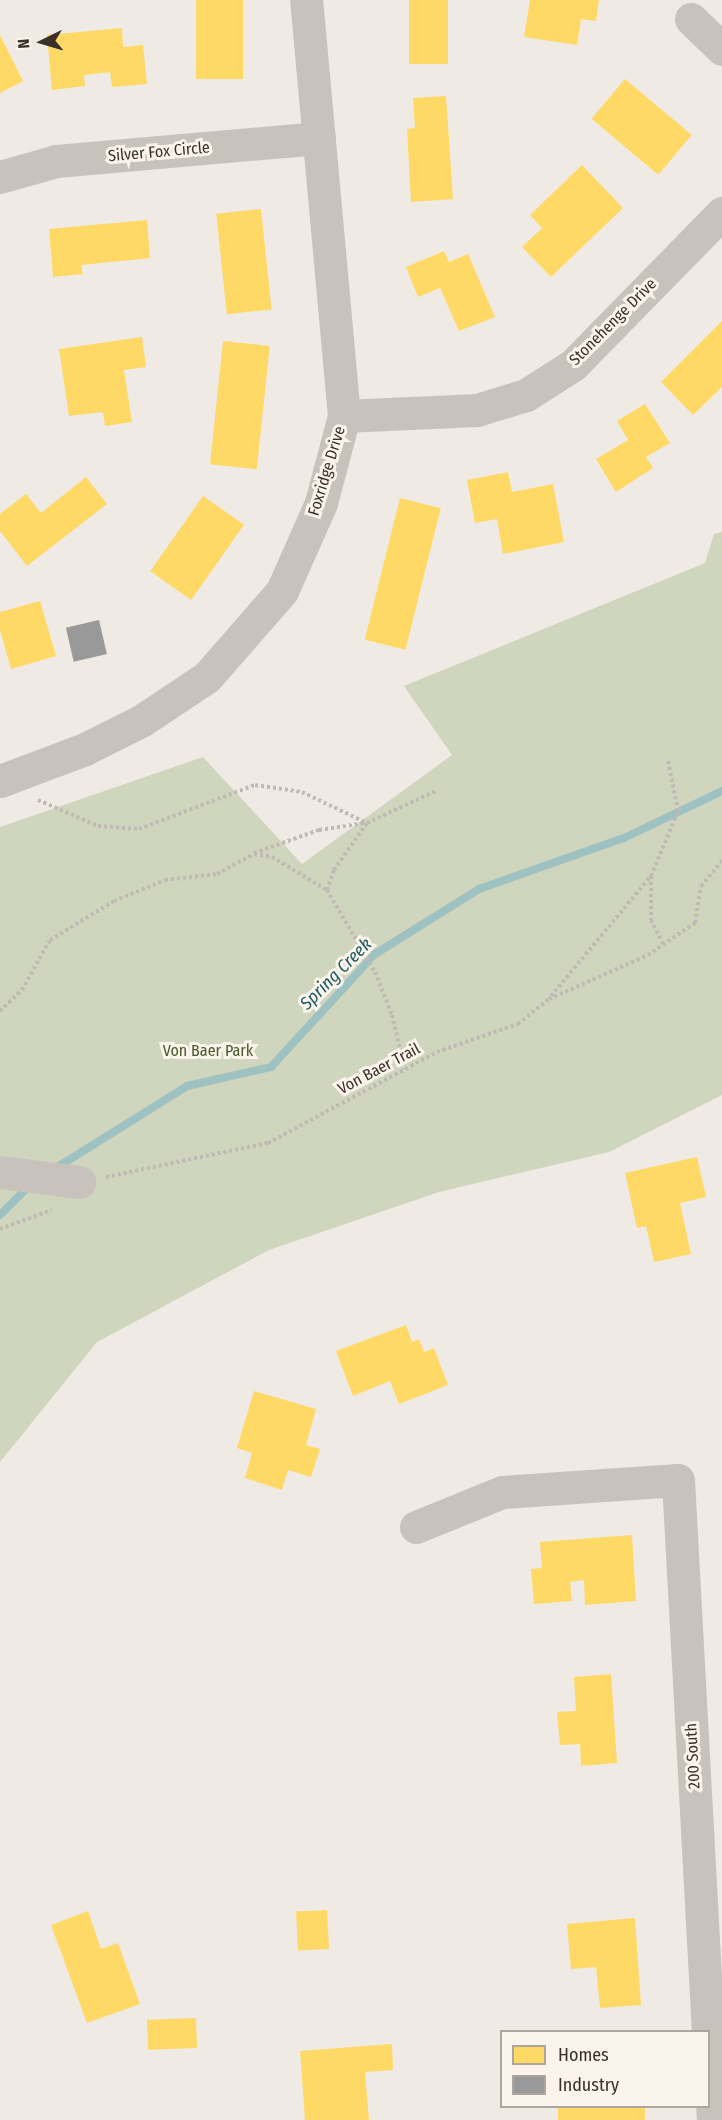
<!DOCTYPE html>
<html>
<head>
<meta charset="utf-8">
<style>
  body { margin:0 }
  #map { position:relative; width:722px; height:2120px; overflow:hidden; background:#efeae4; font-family:"Fira Sans Condensed",sans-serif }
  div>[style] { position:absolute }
  .green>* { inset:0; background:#d0d5bd }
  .homes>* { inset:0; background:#ffd966; transform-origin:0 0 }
  .industry>* { inset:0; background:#999; transform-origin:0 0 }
  .stream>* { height:8px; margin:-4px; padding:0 4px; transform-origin:4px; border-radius:4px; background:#9ec2c2 }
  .path>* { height:4px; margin-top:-2px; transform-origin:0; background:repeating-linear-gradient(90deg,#c1bab4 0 3px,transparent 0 6px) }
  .minor>* { height:33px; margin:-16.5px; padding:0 16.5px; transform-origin:16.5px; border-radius:16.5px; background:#c8c2bc }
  span { translate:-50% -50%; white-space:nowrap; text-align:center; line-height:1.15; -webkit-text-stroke:6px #fbf4ec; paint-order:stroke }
  .street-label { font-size:16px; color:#3a2f29 }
  .park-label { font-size:16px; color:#495a2c }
  .water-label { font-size:18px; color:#1c5a5f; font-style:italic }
  .legend { position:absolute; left:500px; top:2030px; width:210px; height:78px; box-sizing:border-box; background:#fbf4ec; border:2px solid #aea59e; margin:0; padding:8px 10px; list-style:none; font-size:18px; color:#3a2f29 }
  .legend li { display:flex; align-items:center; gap:12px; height:30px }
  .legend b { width:30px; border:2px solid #aea59e }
  .north { position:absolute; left:12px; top:12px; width:60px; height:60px; -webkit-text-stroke:4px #fbf4ec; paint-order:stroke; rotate:265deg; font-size:16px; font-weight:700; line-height:24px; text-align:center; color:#3a2f29 }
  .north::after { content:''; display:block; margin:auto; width:21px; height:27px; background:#3a2f29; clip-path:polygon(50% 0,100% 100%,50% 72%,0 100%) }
</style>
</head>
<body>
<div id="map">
  <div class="green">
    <div style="clip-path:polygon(722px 532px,722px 1095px,609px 1152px,439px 1192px,269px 1250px,97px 1342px,0 1462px,0 827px,203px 757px,302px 864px,452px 755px,404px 686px,705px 563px,714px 534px)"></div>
  </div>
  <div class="homes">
    <div style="left:196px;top:0;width:47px;height:79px"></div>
    <div style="left:409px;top:0;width:39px;height:64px"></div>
    <div style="clip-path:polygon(530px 0,599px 0,596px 21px,581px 19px,577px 45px,524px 37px)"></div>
    <div style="clip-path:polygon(122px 28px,123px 47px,143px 45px,147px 84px,112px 87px,110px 72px,84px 75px,85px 86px,52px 90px,47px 35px)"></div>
    <div style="clip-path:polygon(0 35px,23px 81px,0 93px)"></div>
    <div style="left:625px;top:79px;width:87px;height:52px;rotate:40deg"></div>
    <div style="clip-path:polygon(446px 96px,453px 199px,411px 202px,407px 129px,415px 128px,413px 98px)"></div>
    <div style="clip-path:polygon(582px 165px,623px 208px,551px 277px,522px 247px,542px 228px,530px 215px)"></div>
    <div style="left:261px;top:209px;width:101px;height:45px;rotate:84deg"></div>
    <div style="clip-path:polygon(147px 220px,150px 258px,81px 265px,83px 274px,53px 277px,49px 229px)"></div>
    <div style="clip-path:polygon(444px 251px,449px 262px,468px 254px,495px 317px,459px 331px,440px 288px,418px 297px,406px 267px)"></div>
    <div style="clip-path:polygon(722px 321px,722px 387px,693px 415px,661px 382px)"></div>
    <div style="clip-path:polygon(142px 337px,146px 367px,124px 370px,132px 422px,105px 426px,103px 412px,69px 416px,59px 349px)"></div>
    <div style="left:223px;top:341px;width:47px;height:124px;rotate:6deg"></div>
    <div style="clip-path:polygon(645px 404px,670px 443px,646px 457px,653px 468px,616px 492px,596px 459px,628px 440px,617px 421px)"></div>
    <div style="clip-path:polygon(508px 472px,512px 492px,553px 484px,564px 542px,503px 554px,497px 519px,475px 523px,467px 480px)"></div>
    <div style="clip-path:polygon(86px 477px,107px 504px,27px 566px,0 531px,0 514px,26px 494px,41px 513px)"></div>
    <div style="left:203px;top:496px;width:50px;height:92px;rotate:35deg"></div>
    <div style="left:400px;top:498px;width:42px;height:146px;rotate:14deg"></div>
    <div style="clip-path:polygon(40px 601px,56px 656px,11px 669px,0 630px,0 612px)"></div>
    <div style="clip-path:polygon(697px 1157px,706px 1197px,680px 1203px,691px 1254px,654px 1262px,646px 1226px,637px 1228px,625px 1173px)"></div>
    <div style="clip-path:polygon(406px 1325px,412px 1342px,419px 1339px,424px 1352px,434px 1348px,448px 1385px,399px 1404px,390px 1381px,353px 1396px,336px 1351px)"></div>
    <div style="clip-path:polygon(254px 1391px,316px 1409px,306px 1445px,320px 1449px,311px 1477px,288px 1470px,282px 1490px,245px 1478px,252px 1453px,237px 1448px)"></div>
    <div style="clip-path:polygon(632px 1535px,636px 1601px,585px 1605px,584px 1580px,570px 1582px,572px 1601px,534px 1604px,531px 1569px,542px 1568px,540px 1542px)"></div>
    <div style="clip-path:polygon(611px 1674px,617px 1763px,581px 1766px,580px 1744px,560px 1745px,557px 1712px,576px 1711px,574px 1677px)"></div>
    <div style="left:327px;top:1910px;width:39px;height:31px;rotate:87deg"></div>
    <div style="clip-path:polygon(88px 1911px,101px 1949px,118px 1943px,140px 2004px,87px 2023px,51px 1925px)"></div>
    <div style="clip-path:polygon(635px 1918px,641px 2005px,600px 2008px,596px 1967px,571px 1969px,567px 1924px)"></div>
    <div style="left:196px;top:2018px;width:30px;height:49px;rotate:88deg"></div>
    <div style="clip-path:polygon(392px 2044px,393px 2070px,365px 2072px,369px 2120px,305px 2120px,300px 2051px)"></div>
    <div style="left:558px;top:2106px;width:87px;height:14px"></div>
  </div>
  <div class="industry">
    <div style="left:99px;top:620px;width:35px;height:34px;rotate:77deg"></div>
  </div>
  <div class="stream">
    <div style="left:56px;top:1168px;width:155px;rotate:-32deg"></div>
    <div style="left:187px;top:1086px;width:86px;rotate:-12.7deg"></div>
    <div style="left:271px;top:1067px;width:154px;rotate:-47.4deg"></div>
    <div style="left:375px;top:954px;width:123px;rotate:-32deg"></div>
    <div style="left:479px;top:889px;width:154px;rotate:-19.4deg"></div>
    <div style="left:624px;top:838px;width:109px;rotate:-25.6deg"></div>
    <div style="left:0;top:1215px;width:42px;rotate:-45deg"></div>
  </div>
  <div class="path">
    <div style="left:38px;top:800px;width:65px;rotate:23.4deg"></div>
    <div style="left:98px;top:826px;width:41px;rotate:4.2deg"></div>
    <div style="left:139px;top:829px;width:124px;rotate:-20.8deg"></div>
    <div style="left:255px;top:785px;width:48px;rotate:8.5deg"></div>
    <div style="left:302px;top:792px;width:72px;rotate:25.5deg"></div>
    <div style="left:254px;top:853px;width:69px;rotate:-19.5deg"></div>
    <div style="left:319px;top:830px;width:47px;rotate:-8.7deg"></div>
    <div style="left:651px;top:876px;width:44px;rotate:90deg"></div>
    <div style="left:651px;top:920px;width:27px;rotate:63deg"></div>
    <div style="left:327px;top:890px;width:21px;rotate:-71deg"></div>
    <div style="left:334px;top:870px;width:57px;rotate:-54.9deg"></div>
    <div style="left:367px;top:823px;width:76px;rotate:-24.9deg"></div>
    <div style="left:551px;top:996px;width:156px;rotate:-50.2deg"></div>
    <div style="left:651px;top:876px;width:70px;rotate:-67.4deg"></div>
    <div style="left:678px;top:811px;width:52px;rotate:-101.1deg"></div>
    <div style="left:0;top:1011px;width:30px;rotate:-44deg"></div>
    <div style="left:22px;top:990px;width:57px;rotate:-60.8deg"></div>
    <div style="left:50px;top:940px;width:75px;rotate:-31.4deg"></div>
    <div style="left:114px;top:901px;width:55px;rotate:-22.4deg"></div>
    <div style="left:165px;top:880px;width:52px;rotate:-6.6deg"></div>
    <div style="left:217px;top:874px;width:42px;rotate:-28.4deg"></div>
    <div style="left:254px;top:854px;width:18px;rotate:9deg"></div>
    <div style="left:272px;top:857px;width:64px;rotate:31deg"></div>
    <div style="left:327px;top:890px;width:95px;rotate:59.7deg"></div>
    <div style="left:375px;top:972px;width:46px;rotate:68.4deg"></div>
    <div style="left:392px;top:1015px;width:56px;rotate:76.5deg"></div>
    <div style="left:106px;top:1177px;width:166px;rotate:-11.9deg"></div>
    <div style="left:268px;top:1143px;width:192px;rotate:-28.3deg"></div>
    <div style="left:437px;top:1052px;width:86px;rotate:-19.1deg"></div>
    <div style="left:518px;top:1024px;width:40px;rotate:-39deg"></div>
    <div style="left:549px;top:999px;width:108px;rotate:-24deg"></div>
    <div style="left:648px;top:955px;width:57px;rotate:-34.2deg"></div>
    <div style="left:695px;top:923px;width:37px;rotate:-81deg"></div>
    <div style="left:701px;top:886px;width:33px;rotate:-50deg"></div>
    <div style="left:0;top:1229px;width:55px;rotate:-20.1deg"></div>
  </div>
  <div class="minor">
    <div style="left:691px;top:19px;width:43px;rotate:44.1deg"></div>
    <div style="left:0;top:177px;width:58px;rotate:-15.9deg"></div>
    <div style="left:56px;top:161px;width:264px;rotate:-5deg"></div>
    <div style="left:344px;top:416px;width:133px;rotate:-2.6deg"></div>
    <div style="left:477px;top:410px;width:51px;rotate:-17deg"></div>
    <div style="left:526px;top:395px;width:56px;rotate:-32.6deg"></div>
    <div style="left:573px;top:365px;width:213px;rotate:-45.6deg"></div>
    <div style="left:0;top:781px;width:91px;rotate:-20.6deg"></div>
    <div style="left:85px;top:749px;width:63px;rotate:-26.6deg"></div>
    <div style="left:141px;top:721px;width:79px;rotate:-33.7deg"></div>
    <div style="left:207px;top:677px;width:114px;rotate:-48.9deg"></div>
    <div style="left:282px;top:591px;width:96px;rotate:-66.1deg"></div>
    <div style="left:321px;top:503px;width:90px;rotate:-75.2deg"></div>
    <div style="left:344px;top:416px;width:418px;rotate:-95.2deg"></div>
    <div style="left:0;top:1172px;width:80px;rotate:7.2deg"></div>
    <div style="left:416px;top:1527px;width:93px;rotate:-22.1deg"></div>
    <div style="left:502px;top:1492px;width:176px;rotate:-3.9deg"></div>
    <div style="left:678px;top:1480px;width:553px;rotate:86.89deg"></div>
    <div style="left:708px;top:2041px;width:79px;rotate:86.4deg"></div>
  </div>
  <div class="street-label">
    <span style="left:159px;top:152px;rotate:-5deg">Silver Fox Circle</span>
    <span style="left:613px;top:322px;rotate:-45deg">Stonehenge Drive</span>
    <span style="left:327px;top:471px;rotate:-73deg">Foxridge Drive</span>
    <span style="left:379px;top:1069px;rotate:-28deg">Von Baer Trail</span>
    <span style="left:693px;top:1756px;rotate:-93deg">200 South</span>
  </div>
  <div class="park-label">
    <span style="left:208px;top:1051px">Von Baer Park</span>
  </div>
  <div class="water-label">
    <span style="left:336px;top:974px;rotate:-45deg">Spring Creek</span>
  </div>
  <ul class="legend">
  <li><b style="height:16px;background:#ffd966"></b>Homes</li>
  <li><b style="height:16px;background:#999"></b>Industry</li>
  </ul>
  <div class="north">N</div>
</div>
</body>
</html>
